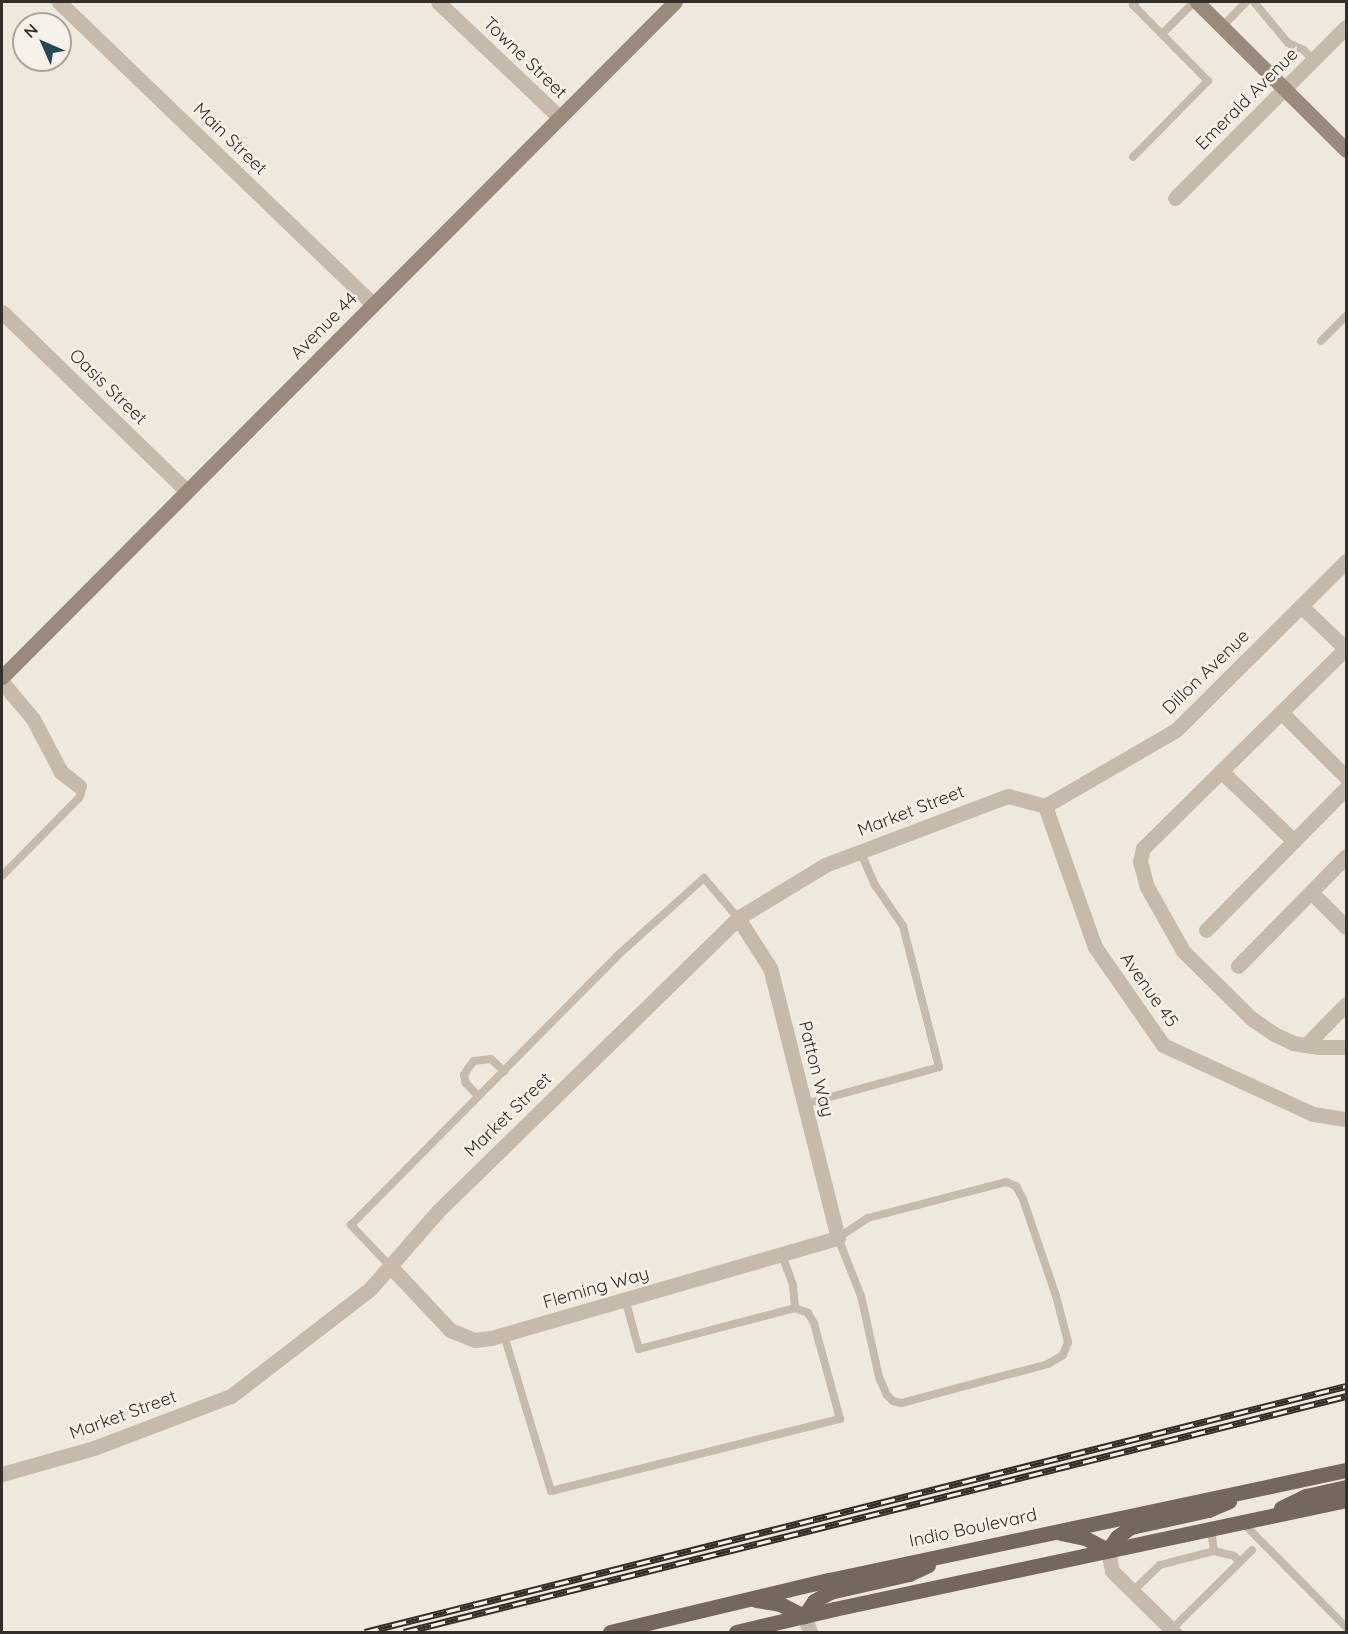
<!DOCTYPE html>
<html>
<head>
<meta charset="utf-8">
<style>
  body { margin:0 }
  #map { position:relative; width:1348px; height:1634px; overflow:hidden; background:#efe9dd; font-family:Quicksand,sans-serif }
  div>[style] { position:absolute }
  .lane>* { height:8px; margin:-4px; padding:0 4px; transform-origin:4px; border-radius:4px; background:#c6baab }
  .street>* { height:15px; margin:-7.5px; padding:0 7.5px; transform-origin:7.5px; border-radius:7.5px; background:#c6baab }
  .secondary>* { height:15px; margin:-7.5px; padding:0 7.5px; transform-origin:7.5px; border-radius:7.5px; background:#998a7c }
  .primary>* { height:15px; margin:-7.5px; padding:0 7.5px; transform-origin:7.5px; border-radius:7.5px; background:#75675c }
  .rail>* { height:7px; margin-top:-3.5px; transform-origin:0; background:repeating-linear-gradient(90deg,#f7f2e9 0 14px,#342e29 0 28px); box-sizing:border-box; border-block:2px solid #342e29 }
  span { translate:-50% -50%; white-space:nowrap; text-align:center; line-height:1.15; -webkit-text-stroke:5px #f7f2e9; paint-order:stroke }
  .street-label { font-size:18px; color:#342e29 }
  .frame { position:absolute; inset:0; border:3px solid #342e29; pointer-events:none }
  .north { position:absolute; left:12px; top:12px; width:60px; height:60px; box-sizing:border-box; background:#f7f2e9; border:2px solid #a9a49c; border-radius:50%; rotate:315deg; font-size:16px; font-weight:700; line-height:24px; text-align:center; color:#342e29 }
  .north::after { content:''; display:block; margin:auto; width:21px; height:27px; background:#234951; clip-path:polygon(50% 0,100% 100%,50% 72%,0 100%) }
</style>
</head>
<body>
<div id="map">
  <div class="lane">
    <div style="left:1254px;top:2px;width:53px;rotate:50.3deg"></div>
    <div style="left:1288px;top:43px;width:17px;rotate:24deg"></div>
    <div style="left:1304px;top:50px;width:13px;rotate:48deg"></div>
    <div style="left:1222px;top:27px;width:35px;rotate:-46deg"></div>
    <div style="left:1162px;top:34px;width:45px;rotate:-45deg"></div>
    <div style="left:1133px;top:157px;width:107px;rotate:-45.4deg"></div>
    <div style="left:1208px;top:81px;width:107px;rotate:-134.6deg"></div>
    <div style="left:1133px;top:5px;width:4px;rotate:-45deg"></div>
    <div style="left:1321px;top:341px;width:35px;rotate:-45deg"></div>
    <div style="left:2px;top:876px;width:110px;rotate:-45.4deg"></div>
    <div style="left:79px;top:798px;width:5px;rotate:-68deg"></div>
    <div style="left:81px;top:793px;width:7px;rotate:-106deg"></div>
    <div style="left:478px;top:1096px;width:18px;rotate:-133deg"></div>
    <div style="left:466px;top:1083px;width:8px;rotate:-104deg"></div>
    <div style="left:464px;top:1075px;width:9px;rotate:-58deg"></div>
    <div style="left:469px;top:1067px;width:8px;rotate:-50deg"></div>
    <div style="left:474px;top:1061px;width:17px;rotate:-7deg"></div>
    <div style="left:491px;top:1059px;width:18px;rotate:43deg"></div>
    <div style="left:805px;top:1104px;width:139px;rotate:-15.4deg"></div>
    <div style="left:939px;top:1067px;width:146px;rotate:-104.3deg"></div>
    <div style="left:903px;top:926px;width:50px;rotate:-124.3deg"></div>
    <div style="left:875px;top:885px;width:37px;rotate:-114deg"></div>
    <div style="left:1006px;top:1182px;width:11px;rotate:22deg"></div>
    <div style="left:1016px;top:1186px;width:15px;rotate:62deg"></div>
    <div style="left:1023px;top:1199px;width:102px;rotate:71.2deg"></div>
    <div style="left:1056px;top:1296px;width:48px;rotate:75.4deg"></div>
    <div style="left:1068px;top:1342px;width:14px;rotate:111deg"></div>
    <div style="left:1063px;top:1355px;width:17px;rotate:149deg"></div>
    <div style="left:1048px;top:1364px;width:152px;rotate:165.1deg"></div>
    <div style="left:901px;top:1403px;width:8px;rotate:-166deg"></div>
    <div style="left:893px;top:1401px;width:8px;rotate:-135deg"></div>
    <div style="left:887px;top:1395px;width:20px;rotate:-114deg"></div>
    <div style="left:879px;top:1377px;width:83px;rotate:-102.5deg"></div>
    <div style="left:861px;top:1296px;width:62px;rotate:-111.6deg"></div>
    <div style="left:838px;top:1238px;width:36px;rotate:-34deg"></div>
    <div style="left:868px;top:1218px;width:143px;rotate:-14.6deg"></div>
    <div style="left:390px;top:1266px;width:57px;rotate:-133.6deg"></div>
    <div style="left:351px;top:1225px;width:378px;rotate:-45.3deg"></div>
    <div style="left:617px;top:956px;width:117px;rotate:-41.9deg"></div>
    <div style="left:704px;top:878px;width:52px;rotate:49.6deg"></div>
    <div style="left:625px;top:1299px;width:52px;rotate:74.4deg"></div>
    <div style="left:639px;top:1349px;width:161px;rotate:-14.7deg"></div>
    <div style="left:795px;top:1308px;width:23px;rotate:-95deg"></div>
    <div style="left:793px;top:1285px;width:33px;rotate:-110deg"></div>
    <div style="left:504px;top:1335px;width:163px;rotate:73.2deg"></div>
    <div style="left:551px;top:1491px;width:298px;rotate:-14deg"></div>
    <div style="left:840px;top:1419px;width:99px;rotate:-105.2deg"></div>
    <div style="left:814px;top:1323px;width:12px;rotate:-121deg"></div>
    <div style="left:808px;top:1313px;width:14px;rotate:-159deg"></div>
    <div style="left:1242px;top:1522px;width:148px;rotate:45.3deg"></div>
    <div style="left:1214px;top:1551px;width:21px;rotate:14deg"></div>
    <div style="left:1234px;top:1556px;width:8px;rotate:45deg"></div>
    <div style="left:1133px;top:1591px;width:37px;rotate:-44deg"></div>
    <div style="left:1160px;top:1565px;width:56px;rotate:-14.5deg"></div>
    <div style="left:1214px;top:1551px;width:22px;rotate:-98deg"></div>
    <div style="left:1171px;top:1630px;width:114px;rotate:-44.6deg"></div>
  </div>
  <div class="street">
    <div style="left:59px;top:2px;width:436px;rotate:43.9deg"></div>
    <div style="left:438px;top:2px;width:167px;rotate:43.5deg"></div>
    <div style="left:1175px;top:198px;width:242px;rotate:-45deg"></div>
    <div style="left:2px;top:312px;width:257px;rotate:44.1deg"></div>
    <div style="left:1301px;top:606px;width:62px;rotate:43.7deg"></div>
    <div style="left:1346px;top:648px;width:285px;rotate:135.4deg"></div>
    <div style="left:1143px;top:848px;width:13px;rotate:103deg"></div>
    <div style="left:1140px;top:861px;width:27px;rotate:75deg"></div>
    <div style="left:1147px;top:887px;width:73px;rotate:60.6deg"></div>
    <div style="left:1183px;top:951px;width:97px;rotate:44.6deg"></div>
    <div style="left:1252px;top:1019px;width:27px;rotate:34deg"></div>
    <div style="left:1274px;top:1034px;width:21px;rotate:25deg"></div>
    <div style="left:1293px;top:1043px;width:26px;rotate:9deg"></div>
    <div style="left:1319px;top:1047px;width:27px"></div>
    <div style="left:2px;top:682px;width:48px;rotate:50deg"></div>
    <div style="left:33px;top:719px;width:60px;rotate:62.2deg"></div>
    <div style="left:61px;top:772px;width:23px;rotate:38deg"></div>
    <div style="left:1281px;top:712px;width:92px;rotate:45deg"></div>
    <div style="left:1221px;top:771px;width:101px;rotate:43.8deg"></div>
    <div style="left:1045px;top:806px;width:150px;rotate:70.5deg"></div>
    <div style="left:1095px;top:947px;width:119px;rotate:55.2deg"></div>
    <div style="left:1163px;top:1045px;width:165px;rotate:24.7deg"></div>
    <div style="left:1313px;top:1114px;width:33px;rotate:9deg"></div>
    <div style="left:1045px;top:806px;width:151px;rotate:-30.1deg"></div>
    <div style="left:1176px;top:730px;width:240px;rotate:-44.8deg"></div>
    <div style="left:1311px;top:892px;width:49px;rotate:45deg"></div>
    <div style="left:1206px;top:930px;width:199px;rotate:-45.4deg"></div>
    <div style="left:1238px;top:966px;width:154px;rotate:-45.5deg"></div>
    <div style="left:1306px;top:1045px;width:57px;rotate:-45.7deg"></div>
    <div style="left:390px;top:1266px;width:88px;rotate:46.8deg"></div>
    <div style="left:450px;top:1330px;width:27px;rotate:22deg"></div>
    <div style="left:475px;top:1340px;width:16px;rotate:-7deg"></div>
    <div style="left:491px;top:1338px;width:361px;rotate:-16.1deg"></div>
    <div style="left:838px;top:1238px;width:278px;rotate:-104.1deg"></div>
    <div style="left:770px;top:968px;width:59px;rotate:-122.6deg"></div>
    <div style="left:2px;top:1474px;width:96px;rotate:-15.8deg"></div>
    <div style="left:94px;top:1448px;width:147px;rotate:-20.8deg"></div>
    <div style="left:231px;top:1396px;width:175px;rotate:-37.6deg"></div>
    <div style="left:370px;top:1289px;width:103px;rotate:-48.9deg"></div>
    <div style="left:438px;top:1211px;width:419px;rotate:-44.3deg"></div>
    <div style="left:738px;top:918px;width:102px;rotate:-31.3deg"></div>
    <div style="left:825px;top:865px;width:196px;rotate:-20.7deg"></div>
    <div style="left:1008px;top:796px;width:38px;rotate:15deg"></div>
    <div style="left:1108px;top:1550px;width:21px;rotate:79deg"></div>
    <div style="left:1112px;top:1571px;width:87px;rotate:44.5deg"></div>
    <div style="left:804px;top:1616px;width:17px;rotate:69deg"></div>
  </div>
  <div class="secondary">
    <div style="left:1197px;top:2px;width:210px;rotate:44.8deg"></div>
    <div style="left:2px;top:677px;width:953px;rotate:-45.09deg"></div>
  </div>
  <div class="primary">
    <div style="left:1281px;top:1508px;width:28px;rotate:-26deg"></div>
    <div style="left:1306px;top:1496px;width:41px;rotate:-12.7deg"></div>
    <div style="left:1061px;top:1533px;width:25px;rotate:12deg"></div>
    <div style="left:1085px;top:1538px;width:26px;rotate:28deg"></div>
    <div style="left:1108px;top:1550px;width:16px;rotate:-55deg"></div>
    <div style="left:1117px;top:1537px;width:17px;rotate:-36deg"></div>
    <div style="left:1131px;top:1527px;width:79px;rotate:-12.4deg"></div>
    <div style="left:1208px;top:1510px;width:23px;rotate:-23deg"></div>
    <div style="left:756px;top:1600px;width:24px;rotate:9deg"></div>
    <div style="left:780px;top:1604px;width:27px;rotate:27deg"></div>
    <div style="left:804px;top:1616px;width:18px;rotate:-56deg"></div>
    <div style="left:814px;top:1601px;width:18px;rotate:-29deg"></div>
    <div style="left:830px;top:1592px;width:81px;rotate:-12.8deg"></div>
    <div style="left:909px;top:1574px;width:21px;rotate:-25deg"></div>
    <div style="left:610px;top:1632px;width:225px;rotate:-13.4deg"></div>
    <div style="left:829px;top:1580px;width:529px;rotate:-12.01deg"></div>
    <div style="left:736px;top:1632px;width:101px;rotate:-13.2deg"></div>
    <div style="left:834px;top:1609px;width:523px;rotate:-12.02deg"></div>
  </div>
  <div class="rail">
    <div style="left:365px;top:1632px;width:1011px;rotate:-14.08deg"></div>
    <div style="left:404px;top:1632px;width:971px;rotate:-14.06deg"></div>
  </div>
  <div class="street-label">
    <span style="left:525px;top:58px;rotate:44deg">Towne Street</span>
    <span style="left:1247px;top:99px;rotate:-45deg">Emerald Avenue</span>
    <span style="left:230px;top:139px;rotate:44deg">Main Street</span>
    <span style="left:324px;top:326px;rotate:-45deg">Avenue 44</span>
    <span style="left:108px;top:387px;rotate:44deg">Oasis Street</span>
    <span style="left:1206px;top:672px;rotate:-44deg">Dillon Avenue</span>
    <span style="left:911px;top:811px;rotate:-21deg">Market Street</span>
    <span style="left:1149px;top:990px;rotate:55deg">Avenue 45</span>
    <span style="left:816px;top:1069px;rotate:76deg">Patton Way</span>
    <span style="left:508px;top:1115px;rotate:-44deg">Market Street</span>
    <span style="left:596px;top:1288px;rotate:-16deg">Fleming Way</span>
    <span style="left:123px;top:1415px;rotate:-20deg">Market Street</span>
    <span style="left:973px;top:1528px;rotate:-12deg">Indio Boulevard</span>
  </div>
  <div class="frame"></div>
  <div class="north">N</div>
</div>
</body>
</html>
